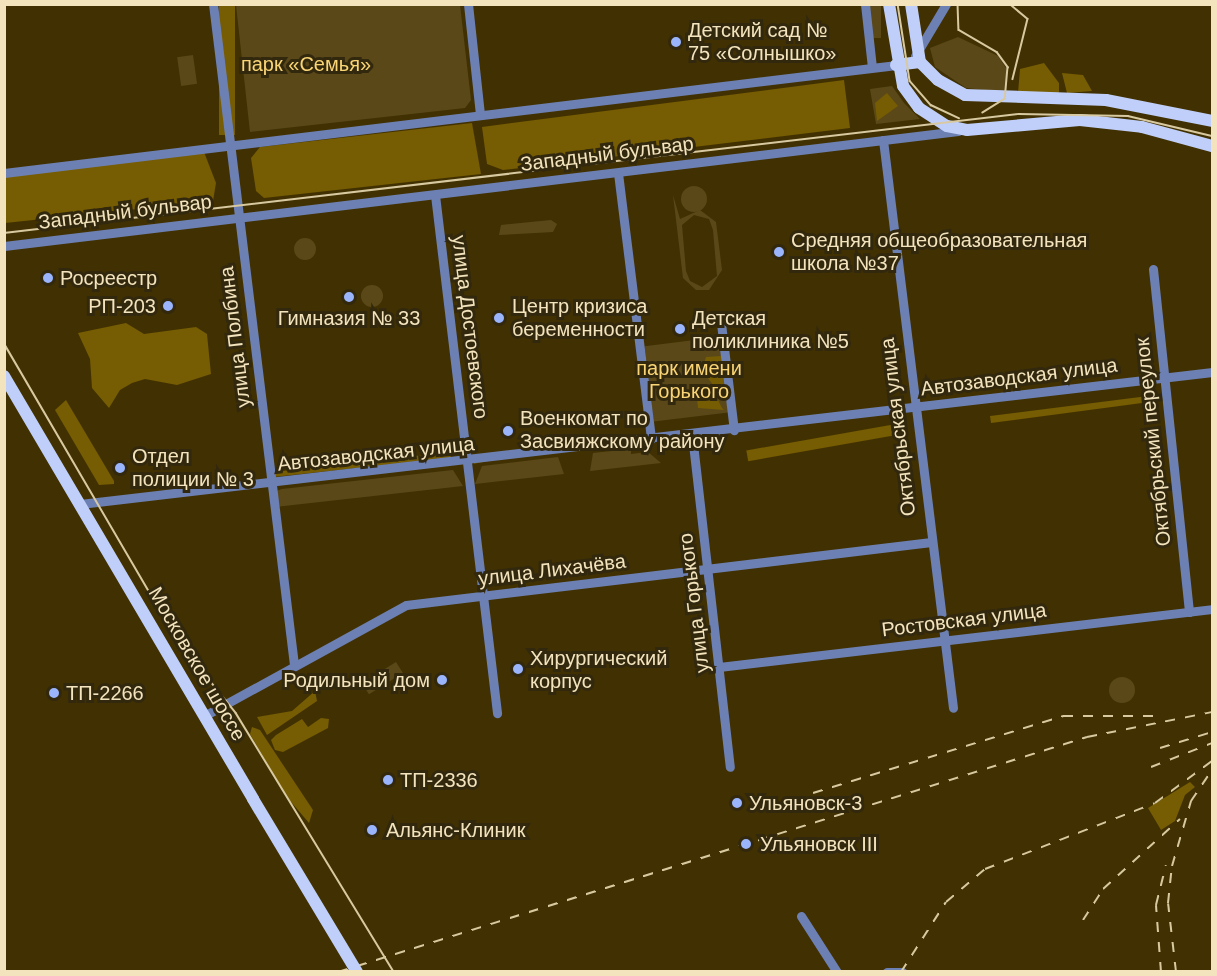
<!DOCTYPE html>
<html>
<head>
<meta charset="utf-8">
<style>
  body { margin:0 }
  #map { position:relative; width:1217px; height:976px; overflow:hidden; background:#413102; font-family:Arial,sans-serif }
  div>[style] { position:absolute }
  .green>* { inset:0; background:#5a4819; transform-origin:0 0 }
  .round { border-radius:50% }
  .forest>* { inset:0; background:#765c02; transform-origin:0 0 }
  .minor>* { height:9px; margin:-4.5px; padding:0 4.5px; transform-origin:4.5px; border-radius:4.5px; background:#6d80b4 }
  .major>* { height:12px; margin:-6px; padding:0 6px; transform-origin:6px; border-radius:6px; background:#bfcffa }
  .tram>* { height:1.5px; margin:-0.75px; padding:0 0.75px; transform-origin:0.75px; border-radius:0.75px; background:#d8c9a1 }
  .rail>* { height:2px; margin-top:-1px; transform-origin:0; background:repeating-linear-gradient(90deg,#d8c9a1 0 10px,transparent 0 20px) }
  .major-bridge>* { height:12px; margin:-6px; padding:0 6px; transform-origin:6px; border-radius:6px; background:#bfcffa }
  .dots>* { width:16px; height:16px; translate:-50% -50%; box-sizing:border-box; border:3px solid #32280e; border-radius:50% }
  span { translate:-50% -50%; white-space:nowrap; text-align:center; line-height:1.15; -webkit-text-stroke:6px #32280e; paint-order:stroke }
  .poi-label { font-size:20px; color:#f3e4bd }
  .left { translate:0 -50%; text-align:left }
  .right { translate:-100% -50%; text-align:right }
  .park-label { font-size:20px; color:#fad575 }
  .street-label { font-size:20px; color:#f3e4bd }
  .frame { position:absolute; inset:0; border:6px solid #f3e4bd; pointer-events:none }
</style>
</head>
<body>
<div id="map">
  <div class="green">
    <div style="clip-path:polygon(236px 5px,460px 5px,471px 100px,465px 108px,250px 132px)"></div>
    <div style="left:870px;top:5px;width:11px;height:33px"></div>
    <div style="clip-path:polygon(958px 37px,998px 56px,1006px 68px,1006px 92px,966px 88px,935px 67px,930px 48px)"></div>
    <div style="left:193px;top:55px;width:29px;height:16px;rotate:82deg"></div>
    <div style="clip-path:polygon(892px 86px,904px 103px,920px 119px,876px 124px,870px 89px)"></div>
    <div class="round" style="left:681px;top:186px;width:26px;height:26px"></div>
    <div style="clip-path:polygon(evenodd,673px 195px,680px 219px,700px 210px,716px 222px,722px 270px,709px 290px,696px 290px,683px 278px,673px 195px,694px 215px,709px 219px,713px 230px,717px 276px,702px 287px,690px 281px,686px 271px,682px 225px,694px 215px)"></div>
    <div style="clip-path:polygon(551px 220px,557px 224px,553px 232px,499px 235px,501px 225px)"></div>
    <div class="round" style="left:294px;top:238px;width:22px;height:22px"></div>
    <div class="round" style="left:361px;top:285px;width:22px;height:22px"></div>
    <div style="left:719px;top:337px;width:76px;height:75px;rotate:83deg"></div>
    <div style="clip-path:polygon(631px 449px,631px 454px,648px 452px,661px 463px,590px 471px,593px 453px)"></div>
    <div style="clip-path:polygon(558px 457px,564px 474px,475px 484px,482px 466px)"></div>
    <div style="clip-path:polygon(453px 470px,463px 486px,275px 507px,276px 491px,282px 489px)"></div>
    <div style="left:396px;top:662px;width:13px;height:40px;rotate:58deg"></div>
    <div class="round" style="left:1109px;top:677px;width:26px;height:26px"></div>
  </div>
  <div class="forest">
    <div style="left:219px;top:5px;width:16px;height:130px"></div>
    <div style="clip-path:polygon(1044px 63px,1059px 83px,1059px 94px,1018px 93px,1020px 69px)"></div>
    <div style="clip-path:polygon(1062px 73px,1083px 75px,1092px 91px,1067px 93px)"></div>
    <div style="clip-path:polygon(844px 80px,850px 128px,503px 170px,487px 164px,482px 127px)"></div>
    <div style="clip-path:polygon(887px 93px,898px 106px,877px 121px,875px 103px)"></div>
    <div style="clip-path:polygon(472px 123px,481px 174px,264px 198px,256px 191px,251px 158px,260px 147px)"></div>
    <div style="clip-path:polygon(204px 152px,216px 183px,213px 201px,5px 223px,4px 177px)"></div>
    <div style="clip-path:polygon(126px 323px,144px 334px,196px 327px,207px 334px,211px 374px,177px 385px,145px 379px,132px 383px,120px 390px,109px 408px,92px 388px,90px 359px,78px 333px)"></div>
    <div style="clip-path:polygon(721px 356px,724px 384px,713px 385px,702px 370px,706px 357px)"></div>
    <div style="clip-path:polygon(712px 388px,722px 408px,724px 410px,698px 408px,696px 390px)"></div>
    <div style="clip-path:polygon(1156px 395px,1157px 401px,991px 423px,990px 416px)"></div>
    <div style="clip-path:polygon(66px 400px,114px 481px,114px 484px,99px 485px,55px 410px)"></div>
    <div style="left:896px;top:424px;width:11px;height:152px;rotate:80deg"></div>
    <div style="left:596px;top:435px;width:5px;height:125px;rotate:79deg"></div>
    <div style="clip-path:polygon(450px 452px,451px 458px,273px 477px,273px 472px)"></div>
    <div style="clip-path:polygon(315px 691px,317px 701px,267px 735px,257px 717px,292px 711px)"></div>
    <div style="clip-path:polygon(321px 718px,329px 719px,328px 728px,283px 752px,275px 750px,271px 740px,276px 735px,302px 719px,308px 727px)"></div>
    <div style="clip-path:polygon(252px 727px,260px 730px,313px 810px,309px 823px,286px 796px,250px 734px)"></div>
    <div style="clip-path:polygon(1190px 782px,1195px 787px,1185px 795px,1175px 821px,1161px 830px,1148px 808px)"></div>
  </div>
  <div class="minor">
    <div style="left:213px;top:4px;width:666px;rotate:83.01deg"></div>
    <div style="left:468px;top:4px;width:111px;rotate:83.8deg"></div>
    <div style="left:865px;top:4px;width:63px;rotate:83.7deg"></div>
    <div style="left:915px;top:56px;width:61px;rotate:-59.2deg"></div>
    <div style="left:883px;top:140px;width:572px;rotate:82.97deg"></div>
    <div style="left:4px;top:173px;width:899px;rotate:-6.9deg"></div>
    <div style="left:618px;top:173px;width:268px;rotate:82.9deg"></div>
    <div style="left:435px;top:195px;width:522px;rotate:83.17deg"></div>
    <div style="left:4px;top:246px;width:961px;rotate:-6.87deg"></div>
    <div style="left:1153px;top:269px;width:345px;rotate:84deg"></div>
    <div style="left:720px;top:315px;width:116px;rotate:83.1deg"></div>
    <div style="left:692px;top:435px;width:334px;rotate:83.5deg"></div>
    <div style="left:80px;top:504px;width:1140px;rotate:-6.65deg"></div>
    <div style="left:719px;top:667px;width:496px;rotate:-6.7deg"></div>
    <div style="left:204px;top:716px;width:230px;rotate:-28.8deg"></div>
    <div style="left:406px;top:605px;width:529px;rotate:-6.84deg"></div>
    <div style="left:801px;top:916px;width:67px;rotate:57.3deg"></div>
    <div style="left:887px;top:972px;width:15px"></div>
  </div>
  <div class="major">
    <div style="left:889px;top:4px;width:83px;rotate:80.3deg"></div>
    <div style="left:903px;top:86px;width:27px;rotate:54deg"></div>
    <div style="left:919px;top:108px;width:33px;rotate:33deg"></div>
    <div style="left:947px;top:126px;width:20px;rotate:11deg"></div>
    <div style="left:967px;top:130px;width:113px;rotate:-5.1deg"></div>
    <div style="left:1080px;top:120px;width:62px;rotate:6.4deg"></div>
    <div style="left:1142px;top:127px;width:73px;rotate:15.2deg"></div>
    <div style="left:911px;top:4px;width:59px;rotate:81.2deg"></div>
    <div style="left:920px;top:62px;width:25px;rotate:45deg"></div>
    <div style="left:938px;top:80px;width:31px;rotate:29deg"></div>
    <div style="left:965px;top:95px;width:141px;rotate:2deg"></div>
    <div style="left:1106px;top:100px;width:108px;rotate:11.2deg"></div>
    <div style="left:896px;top:65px;width:24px;rotate:-7deg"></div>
    <div style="left:4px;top:376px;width:491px;rotate:59.5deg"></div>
  </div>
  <div class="tram">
    <div style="left:898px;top:4px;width:78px;rotate:81.1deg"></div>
    <div style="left:910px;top:81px;width:32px;rotate:49deg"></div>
    <div style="left:931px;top:105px;width:31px;rotate:25deg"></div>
    <div style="left:958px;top:4px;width:26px;rotate:88deg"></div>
    <div style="left:959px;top:30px;width:44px;rotate:30.1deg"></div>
    <div style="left:997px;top:52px;width:19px;rotate:54deg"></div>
    <div style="left:1008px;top:67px;width:32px;rotate:95deg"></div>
    <div style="left:1005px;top:99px;width:26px;rotate:148deg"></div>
    <div style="left:1010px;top:4px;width:23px;rotate:40deg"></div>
    <div style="left:1028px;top:19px;width:62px;rotate:104deg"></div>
    <div style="left:4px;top:233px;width:1022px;rotate:-6.69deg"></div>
    <div style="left:1019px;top:114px;width:109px;rotate:1.1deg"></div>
    <div style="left:1128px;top:116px;width:86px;rotate:13.4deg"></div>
    <div style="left:4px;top:343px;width:345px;rotate:59.7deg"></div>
    <div style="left:178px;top:641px;width:92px;rotate:51.1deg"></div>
    <div style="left:236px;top:713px;width:303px;rotate:58.6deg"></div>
  </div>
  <div class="rail">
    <div style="left:1160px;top:748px;width:54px;rotate:-17.1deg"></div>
    <div style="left:1151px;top:767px;width:66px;rotate:-21.5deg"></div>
    <div style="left:813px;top:793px;width:262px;rotate:-17.1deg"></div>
    <div style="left:1063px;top:716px;width:95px"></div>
    <div style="left:1083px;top:920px;width:37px;rotate:-57deg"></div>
    <div style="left:1103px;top:889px;width:104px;rotate:-42.3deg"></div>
    <div style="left:338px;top:972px;width:785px;rotate:-17.42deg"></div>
    <div style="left:1087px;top:737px;width:127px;rotate:-11.3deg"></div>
    <div style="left:901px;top:972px;width:83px;rotate:-57.3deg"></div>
    <div style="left:946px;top:902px;width:51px;rotate:-40.2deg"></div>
    <div style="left:985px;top:869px;width:182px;rotate:-21.2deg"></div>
    <div style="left:1155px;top:803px;width:71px;rotate:-36.4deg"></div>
    <div style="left:1161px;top:972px;width:67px;rotate:-94.3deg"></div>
    <div style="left:1156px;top:905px;width:41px;rotate:-76deg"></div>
    <div style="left:1176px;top:972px;width:69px;rotate:-96.6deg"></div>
    <div style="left:1168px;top:903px;width:37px;rotate:-84deg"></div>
    <div style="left:1172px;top:866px;width:68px;rotate:-73.7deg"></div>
    <div style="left:1191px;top:801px;width:37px;rotate:-56deg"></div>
  </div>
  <div class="major-bridge">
    <div style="left:253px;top:799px;width:202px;rotate:59deg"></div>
  </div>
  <div class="dots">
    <div style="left:676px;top:42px;background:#9bb5fd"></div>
    <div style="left:779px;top:252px;background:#9bb5fd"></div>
    <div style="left:48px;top:278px;background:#9bb5fd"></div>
    <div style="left:349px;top:297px;background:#9bb5fd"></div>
    <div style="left:168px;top:306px;background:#9bb5fd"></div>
    <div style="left:499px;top:318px;background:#9bb5fd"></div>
    <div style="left:680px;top:329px;background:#9bb5fd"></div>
    <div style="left:508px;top:431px;background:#9bb5fd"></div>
    <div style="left:120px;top:468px;background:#9bb5fd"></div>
    <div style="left:518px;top:669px;background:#9bb5fd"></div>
    <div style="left:442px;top:680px;background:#9bb5fd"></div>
    <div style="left:54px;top:693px;background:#9bb5fd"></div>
    <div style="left:388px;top:780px;background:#9bb5fd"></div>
    <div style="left:737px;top:803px;background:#9bb5fd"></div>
    <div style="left:372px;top:830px;background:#9bb5fd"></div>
    <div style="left:746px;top:844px;background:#9bb5fd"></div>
  </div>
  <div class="poi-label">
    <span class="left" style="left:688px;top:42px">Детский сад №<br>75 «Солнышко»</span>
    <span class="left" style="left:791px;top:252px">Средняя общеобразовательная<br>школа №37</span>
    <span class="left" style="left:60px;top:278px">Росреестр</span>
    <span class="right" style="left:156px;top:306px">РП-203</span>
    <span class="left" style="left:512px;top:318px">Центр кризиса<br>беременности</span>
    <span style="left:349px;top:318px">Гимназия № 33</span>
    <span class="left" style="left:692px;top:330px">Детская<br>поликлиника №5</span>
    <span class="left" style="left:520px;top:430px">Военкомат по<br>Засвияжскому району</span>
    <span class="left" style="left:132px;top:468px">Отдел<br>полиции № 3</span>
    <span class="left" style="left:530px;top:670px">Хирургический<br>корпус</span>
    <span class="right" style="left:430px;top:680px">Родильный дом</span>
    <span class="left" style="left:66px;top:693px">ТП-2266</span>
    <span class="left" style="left:400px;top:780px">ТП-2336</span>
    <span class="left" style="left:749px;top:803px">Ульяновск-3</span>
    <span class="left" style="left:386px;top:830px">Альянс-Клиник</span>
    <span class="left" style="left:760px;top:844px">Ульяновск III</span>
  </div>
  <div class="park-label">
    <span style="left:306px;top:64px">парк «Семья»</span>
    <span style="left:689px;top:380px">парк имени<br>Горького</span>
  </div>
  <div class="street-label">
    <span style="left:607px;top:154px;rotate:-7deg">Западный бульвар</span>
    <span style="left:125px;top:212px;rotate:-7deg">Западный бульвар</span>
    <span style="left:470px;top:327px;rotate:83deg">улица Достоевского</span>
    <span style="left:235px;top:337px;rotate:-97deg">улица Полбина</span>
    <span style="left:1019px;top:377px;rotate:-7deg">Автозаводская улица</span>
    <span style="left:898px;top:427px;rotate:-97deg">Октябрьская улица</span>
    <span style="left:1153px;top:442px;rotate:-96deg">Октябрьский переулок</span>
    <span style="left:376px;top:454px;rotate:-6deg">Автозаводская улица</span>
    <span style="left:552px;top:570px;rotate:-7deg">улица Лихачёва</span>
    <span style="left:694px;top:603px;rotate:-97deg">улица Горького</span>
    <span style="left:964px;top:620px;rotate:-7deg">Ростовская улица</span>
    <span style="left:197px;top:664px;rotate:60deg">Московское шоссе</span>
  </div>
  <div class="frame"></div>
</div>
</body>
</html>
